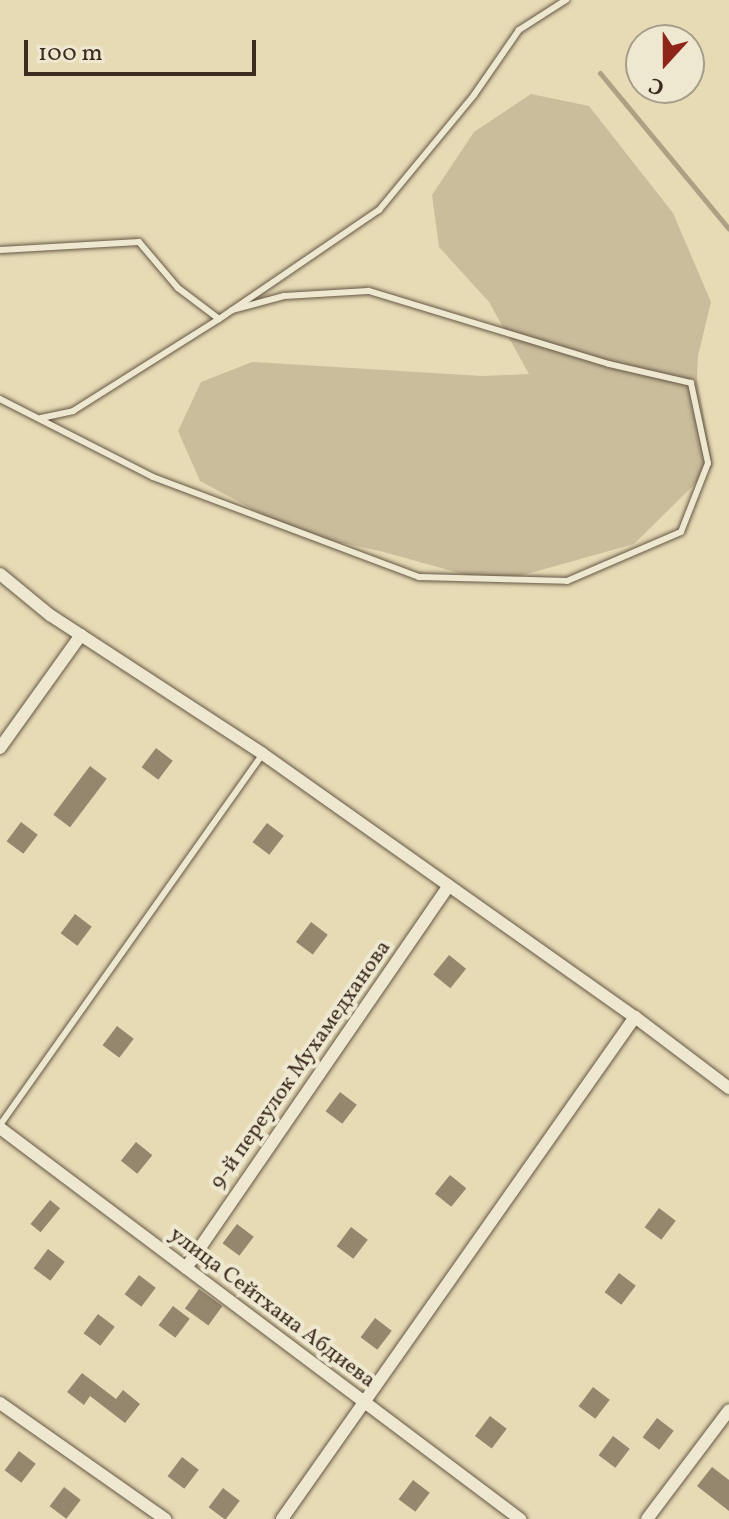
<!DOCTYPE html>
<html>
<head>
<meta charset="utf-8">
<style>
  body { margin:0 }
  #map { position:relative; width:729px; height:1519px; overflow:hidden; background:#e7dbb6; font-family:Vollkorn,serif }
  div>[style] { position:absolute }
  .green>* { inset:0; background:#cabd9c }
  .stream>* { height:5px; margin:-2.5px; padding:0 2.5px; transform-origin:2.5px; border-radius:2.5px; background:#ada083 }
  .building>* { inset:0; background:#94876e; transform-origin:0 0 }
  .roads { filter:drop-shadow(0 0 2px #665845) drop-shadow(0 0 2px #665845) }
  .lane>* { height:6px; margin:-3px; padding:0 3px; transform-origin:3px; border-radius:3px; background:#efe8d0 }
  .street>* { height:12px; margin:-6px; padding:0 6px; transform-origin:6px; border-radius:6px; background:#efe8d0 }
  span { translate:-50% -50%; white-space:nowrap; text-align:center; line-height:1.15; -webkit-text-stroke:8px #efe8d0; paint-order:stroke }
  .street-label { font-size:22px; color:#3b2c1f }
  .north { position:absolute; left:625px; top:24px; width:80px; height:80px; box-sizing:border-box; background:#efe8d0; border:2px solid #a79d89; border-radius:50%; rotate:201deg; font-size:22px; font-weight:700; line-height:32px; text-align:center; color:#3b2c1f }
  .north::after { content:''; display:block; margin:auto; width:28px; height:36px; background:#8f2418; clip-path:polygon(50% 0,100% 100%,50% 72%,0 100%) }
  .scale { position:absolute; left:24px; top:40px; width:232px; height:36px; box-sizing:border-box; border:4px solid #3b2c1f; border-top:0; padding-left:10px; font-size:24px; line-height:28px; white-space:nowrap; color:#3b2c1f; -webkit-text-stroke:6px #efe8d0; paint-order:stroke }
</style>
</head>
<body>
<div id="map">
  <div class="green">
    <div style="clip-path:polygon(531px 94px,589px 106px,673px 213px,711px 302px,698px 356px,697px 379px,713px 466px,634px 544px,495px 583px,380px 551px,299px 534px,200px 481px,178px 431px,201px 382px,252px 362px,482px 376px,529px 374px,489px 302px,439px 247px,432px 195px,474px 132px)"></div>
  </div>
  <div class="stream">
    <div style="left:600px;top:73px;width:202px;rotate:50.4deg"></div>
  </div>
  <div class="building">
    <div style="left:156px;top:748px;width:21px;height:24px;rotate:37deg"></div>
    <div style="left:90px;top:766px;width:21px;height:61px;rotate:37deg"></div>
    <div style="left:21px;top:822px;width:21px;height:24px;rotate:37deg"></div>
    <div style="left:267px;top:823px;width:21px;height:24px;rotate:37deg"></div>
    <div style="left:75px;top:914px;width:21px;height:24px;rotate:37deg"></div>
    <div style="left:311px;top:922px;width:21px;height:25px;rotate:37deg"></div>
    <div style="left:449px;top:955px;width:22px;height:25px;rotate:39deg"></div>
    <div style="left:117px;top:1026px;width:21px;height:24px;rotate:37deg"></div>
    <div style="left:340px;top:1092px;width:21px;height:24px;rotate:37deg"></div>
    <div style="left:136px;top:1142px;width:21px;height:24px;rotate:39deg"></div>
    <div style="left:450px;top:1175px;width:21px;height:24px;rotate:39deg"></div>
    <div style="left:50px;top:1200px;width:13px;height:31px;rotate:39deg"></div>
    <div style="left:659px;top:1208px;width:21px;height:24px;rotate:37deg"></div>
    <div style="left:237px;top:1224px;width:21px;height:24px;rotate:37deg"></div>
    <div style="left:351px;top:1227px;width:21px;height:24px;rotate:37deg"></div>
    <div style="left:48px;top:1249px;width:21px;height:24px;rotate:37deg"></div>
    <div style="left:619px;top:1273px;width:21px;height:24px;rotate:37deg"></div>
    <div style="left:139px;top:1275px;width:21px;height:24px;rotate:37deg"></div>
    <div style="left:199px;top:1289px;width:29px;height:24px;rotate:36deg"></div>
    <div style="left:173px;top:1306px;width:21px;height:24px;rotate:37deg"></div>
    <div style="left:98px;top:1314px;width:21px;height:24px;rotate:37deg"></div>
    <div style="left:375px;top:1318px;width:21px;height:24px;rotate:37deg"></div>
    <div style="clip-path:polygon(82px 1373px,116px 1399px,123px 1390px,140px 1404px,125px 1423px,90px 1396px,84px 1405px,67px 1392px)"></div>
    <div style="left:593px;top:1387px;width:21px;height:24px;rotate:37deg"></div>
    <div style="left:490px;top:1416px;width:21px;height:25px;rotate:37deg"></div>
    <div style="left:657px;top:1418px;width:21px;height:24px;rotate:37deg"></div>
    <div style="left:613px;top:1436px;width:21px;height:24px;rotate:37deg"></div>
    <div style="left:19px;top:1451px;width:21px;height:24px;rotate:37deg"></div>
    <div style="left:182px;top:1457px;width:21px;height:24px;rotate:37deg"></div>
    <div style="clip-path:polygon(712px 1467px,729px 1480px,729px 1511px,697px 1486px)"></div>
    <div style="left:413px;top:1480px;width:21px;height:24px;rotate:37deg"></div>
    <div style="left:64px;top:1487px;width:21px;height:24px;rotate:37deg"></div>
    <div style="left:223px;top:1488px;width:21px;height:24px;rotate:37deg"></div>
  </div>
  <div class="roads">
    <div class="lane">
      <div style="left:0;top:250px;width:139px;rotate:-3.3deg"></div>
      <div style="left:139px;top:242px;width:60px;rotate:49.7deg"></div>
      <div style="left:178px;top:288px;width:51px;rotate:37.1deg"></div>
      <div style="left:0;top:399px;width:172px;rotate:27deg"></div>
      <div style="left:153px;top:477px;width:284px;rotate:20.6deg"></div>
      <div style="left:419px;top:577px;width:148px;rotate:1.5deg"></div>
      <div style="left:567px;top:581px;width:124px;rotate:-23.3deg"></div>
      <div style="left:681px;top:532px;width:74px;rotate:-68.6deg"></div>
      <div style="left:708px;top:463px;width:82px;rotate:-102deg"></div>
      <div style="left:691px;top:383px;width:84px;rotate:-167deg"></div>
      <div style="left:609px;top:364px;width:252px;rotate:-163.1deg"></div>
      <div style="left:368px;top:291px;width:84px;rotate:176.6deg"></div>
      <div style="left:284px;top:296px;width:54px;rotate:164.9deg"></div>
      <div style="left:41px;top:418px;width:33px;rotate:-12deg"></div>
      <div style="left:73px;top:411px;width:173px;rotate:-32.2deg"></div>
      <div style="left:219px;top:319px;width:194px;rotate:-34.3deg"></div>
      <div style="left:379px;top:210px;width:149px;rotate:-50.4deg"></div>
      <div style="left:474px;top:95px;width:79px;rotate:-55.3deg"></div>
      <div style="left:519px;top:30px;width:56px;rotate:-32.6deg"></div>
      <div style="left:0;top:1125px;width:455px;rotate:-54.7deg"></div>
    </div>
    <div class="street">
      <div style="left:0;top:574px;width:65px;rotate:39.4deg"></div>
      <div style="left:50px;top:615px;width:254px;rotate:33.1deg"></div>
      <div style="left:263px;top:754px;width:456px;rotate:35.3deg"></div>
      <div style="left:635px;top:1017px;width:118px;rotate:37.1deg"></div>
      <div style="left:0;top:748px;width:139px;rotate:-54.4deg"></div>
      <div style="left:0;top:1128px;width:651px;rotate:36.94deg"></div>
      <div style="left:186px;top:1268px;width:464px;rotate:-55.5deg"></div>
      <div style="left:0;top:1403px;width:202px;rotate:35.1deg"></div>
      <div style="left:282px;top:1519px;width:614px;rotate:-54.89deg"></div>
      <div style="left:647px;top:1519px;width:136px;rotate:-53deg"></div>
    </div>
  </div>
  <div class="street-label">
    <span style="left:301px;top:1065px;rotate:-55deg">9-й переулок Мухамедханова</span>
    <span style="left:272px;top:1308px;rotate:37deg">улица Сейтхана Абдиева</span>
  </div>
  <div class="north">С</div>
  <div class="scale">100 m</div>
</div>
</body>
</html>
